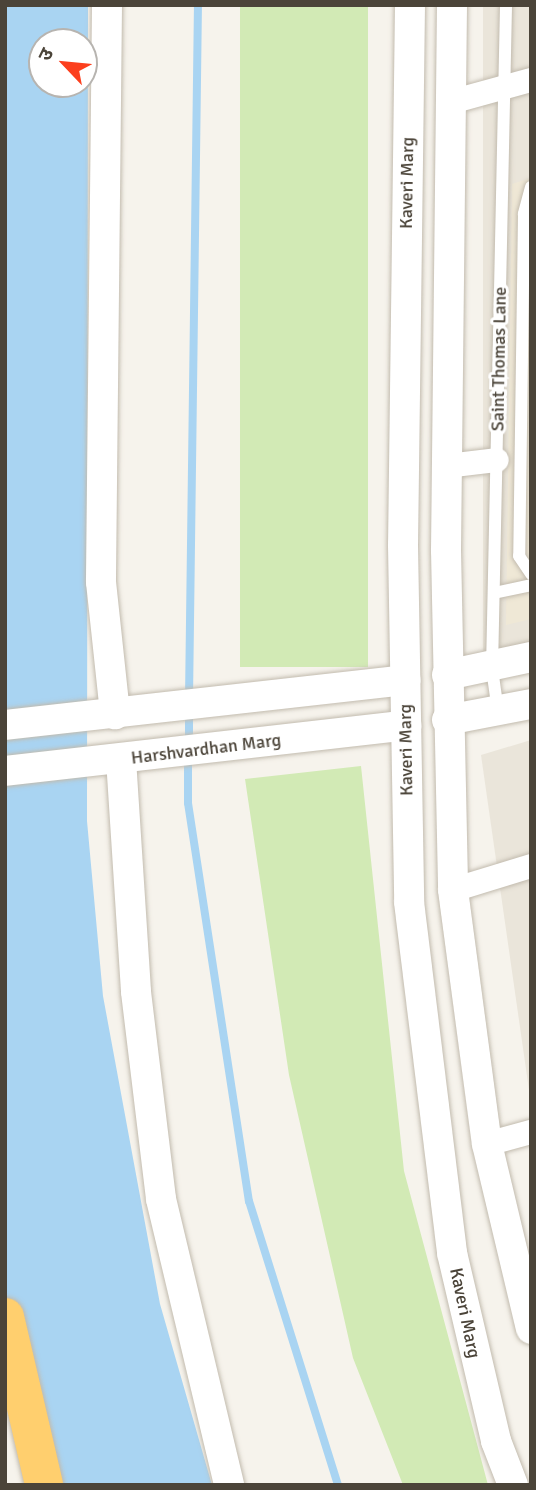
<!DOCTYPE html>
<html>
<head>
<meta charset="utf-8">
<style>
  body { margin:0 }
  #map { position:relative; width:536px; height:1490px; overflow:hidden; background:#f6f3ec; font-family:Signika,"Noto Sans Devanagari",sans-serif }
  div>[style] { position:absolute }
  .residential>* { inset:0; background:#eae5da; transform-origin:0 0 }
  .education>* { inset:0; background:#efe8d6 }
  .green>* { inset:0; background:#d2eab5; transform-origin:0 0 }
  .water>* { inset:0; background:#a9d4f2 }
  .stream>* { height:8px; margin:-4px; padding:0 4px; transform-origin:4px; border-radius:4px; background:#a9d4f2 }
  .roads { filter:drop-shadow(0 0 2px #c2bbae) drop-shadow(0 0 2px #c2bbae) }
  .service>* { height:12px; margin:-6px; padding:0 6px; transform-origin:6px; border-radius:6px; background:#fff }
  .minor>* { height:24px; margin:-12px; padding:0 12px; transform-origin:12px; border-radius:12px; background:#fff }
  .tertiary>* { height:30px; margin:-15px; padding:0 15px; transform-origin:15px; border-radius:15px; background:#fff }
  .motorway>* { height:38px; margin:-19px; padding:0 19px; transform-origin:19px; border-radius:19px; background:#ffcf6e }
  span { translate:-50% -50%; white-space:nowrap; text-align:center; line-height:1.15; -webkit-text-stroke:6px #fff; paint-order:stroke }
  .street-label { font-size:18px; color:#4b4439 }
  .frame { position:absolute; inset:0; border:7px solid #4b4439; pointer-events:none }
  .north { position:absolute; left:28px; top:28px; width:70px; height:70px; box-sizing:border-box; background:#fff; border:2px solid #b7b4b0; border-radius:50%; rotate:296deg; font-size:19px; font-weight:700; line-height:28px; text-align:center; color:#4b4439 }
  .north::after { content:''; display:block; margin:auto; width:24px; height:32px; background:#fc3f1d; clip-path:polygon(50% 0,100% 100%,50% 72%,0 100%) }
</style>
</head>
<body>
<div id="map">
  <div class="residential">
    <div style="left:483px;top:5px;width:48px;height:646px"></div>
    <div style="clip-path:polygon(531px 740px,531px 1104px,481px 755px)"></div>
  </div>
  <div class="education">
    <div style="clip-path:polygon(531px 178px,531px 619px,506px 625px,512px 184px)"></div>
  </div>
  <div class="green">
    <div style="left:240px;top:5px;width:128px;height:662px"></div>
    <div style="clip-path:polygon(361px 766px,404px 1171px,488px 1485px,403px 1485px,353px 1358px,289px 1075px,245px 779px)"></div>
  </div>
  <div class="water">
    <div style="clip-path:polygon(evenodd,5px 5px,88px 5px,87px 821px,103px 996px,160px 1304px,212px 1485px,33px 1485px,5px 1362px,5px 5px,42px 42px,84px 42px,84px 84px,42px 84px,42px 42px)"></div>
  </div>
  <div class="stream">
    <div style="left:189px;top:699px;width:694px;rotate:-89.26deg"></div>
    <div style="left:189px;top:744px;width:32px;rotate:-90deg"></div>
    <div style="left:188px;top:757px;width:46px;rotate:90deg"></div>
    <div style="left:188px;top:803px;width:403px;rotate:81.3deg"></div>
    <div style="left:249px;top:1201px;width:298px;rotate:72.6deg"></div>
  </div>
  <div class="roads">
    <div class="service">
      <div style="left:531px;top:187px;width:28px;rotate:105deg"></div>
      <div style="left:524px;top:214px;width:342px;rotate:90.8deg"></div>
      <div style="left:519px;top:556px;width:22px;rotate:56deg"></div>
      <div style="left:494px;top:593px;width:38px;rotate:-12deg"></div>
      <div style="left:498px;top:711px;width:42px;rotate:-98.1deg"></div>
      <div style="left:492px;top:669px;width:664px;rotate:-88.79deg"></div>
    </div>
    <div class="minor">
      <div style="left:451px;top:102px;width:83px;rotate:-15.4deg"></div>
      <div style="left:447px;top:466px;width:50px;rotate:-6.8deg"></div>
      <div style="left:453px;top:890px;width:82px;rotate:-17.1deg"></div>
      <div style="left:487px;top:1144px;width:46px;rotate:-15.3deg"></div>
    </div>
    <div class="tertiary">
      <div style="left:107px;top:5px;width:577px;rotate:90.6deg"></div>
      <div style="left:101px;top:582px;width:133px;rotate:83.9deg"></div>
      <div style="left:410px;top:5px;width:540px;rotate:90.74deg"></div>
      <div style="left:403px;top:545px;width:357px;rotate:89deg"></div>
      <div style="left:409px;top:902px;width:354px;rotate:83deg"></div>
      <div style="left:452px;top:1253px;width:193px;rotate:76.8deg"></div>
      <div style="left:496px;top:1441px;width:47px;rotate:68.9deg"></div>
      <div style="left:452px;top:5px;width:545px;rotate:90.63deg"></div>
      <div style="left:446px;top:550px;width:340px;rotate:88.8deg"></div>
      <div style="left:453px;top:890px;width:256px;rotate:82.4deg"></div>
      <div style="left:487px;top:1144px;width:190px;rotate:76.6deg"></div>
      <div style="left:447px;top:675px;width:86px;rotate:-12.1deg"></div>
      <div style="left:447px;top:720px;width:86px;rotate:-10.8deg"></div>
      <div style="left:5px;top:725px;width:403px;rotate:-6.4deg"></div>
      <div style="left:121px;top:759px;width:233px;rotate:86.3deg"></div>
      <div style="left:136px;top:992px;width:209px;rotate:83.1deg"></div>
      <div style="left:161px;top:1199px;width:294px;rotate:76.6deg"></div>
      <div style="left:5px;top:771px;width:404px;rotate:-6.5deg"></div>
    </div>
    <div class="motorway">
      <div style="left:5px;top:1317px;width:172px;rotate:76.9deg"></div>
    </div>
  </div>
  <div class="street-label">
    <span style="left:407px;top:183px;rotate:-89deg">Kaveri Marg</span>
    <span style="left:499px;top:359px;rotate:-89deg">Saint Thomas Lane</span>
    <span style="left:206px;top:749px;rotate:-7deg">Harshvardhan Marg</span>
    <span style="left:406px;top:750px;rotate:-91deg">Kaveri Marg</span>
    <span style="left:465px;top:1313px;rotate:78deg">Kaveri Marg</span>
  </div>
  <div class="frame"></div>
  <div class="north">उ</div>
</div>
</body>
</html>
